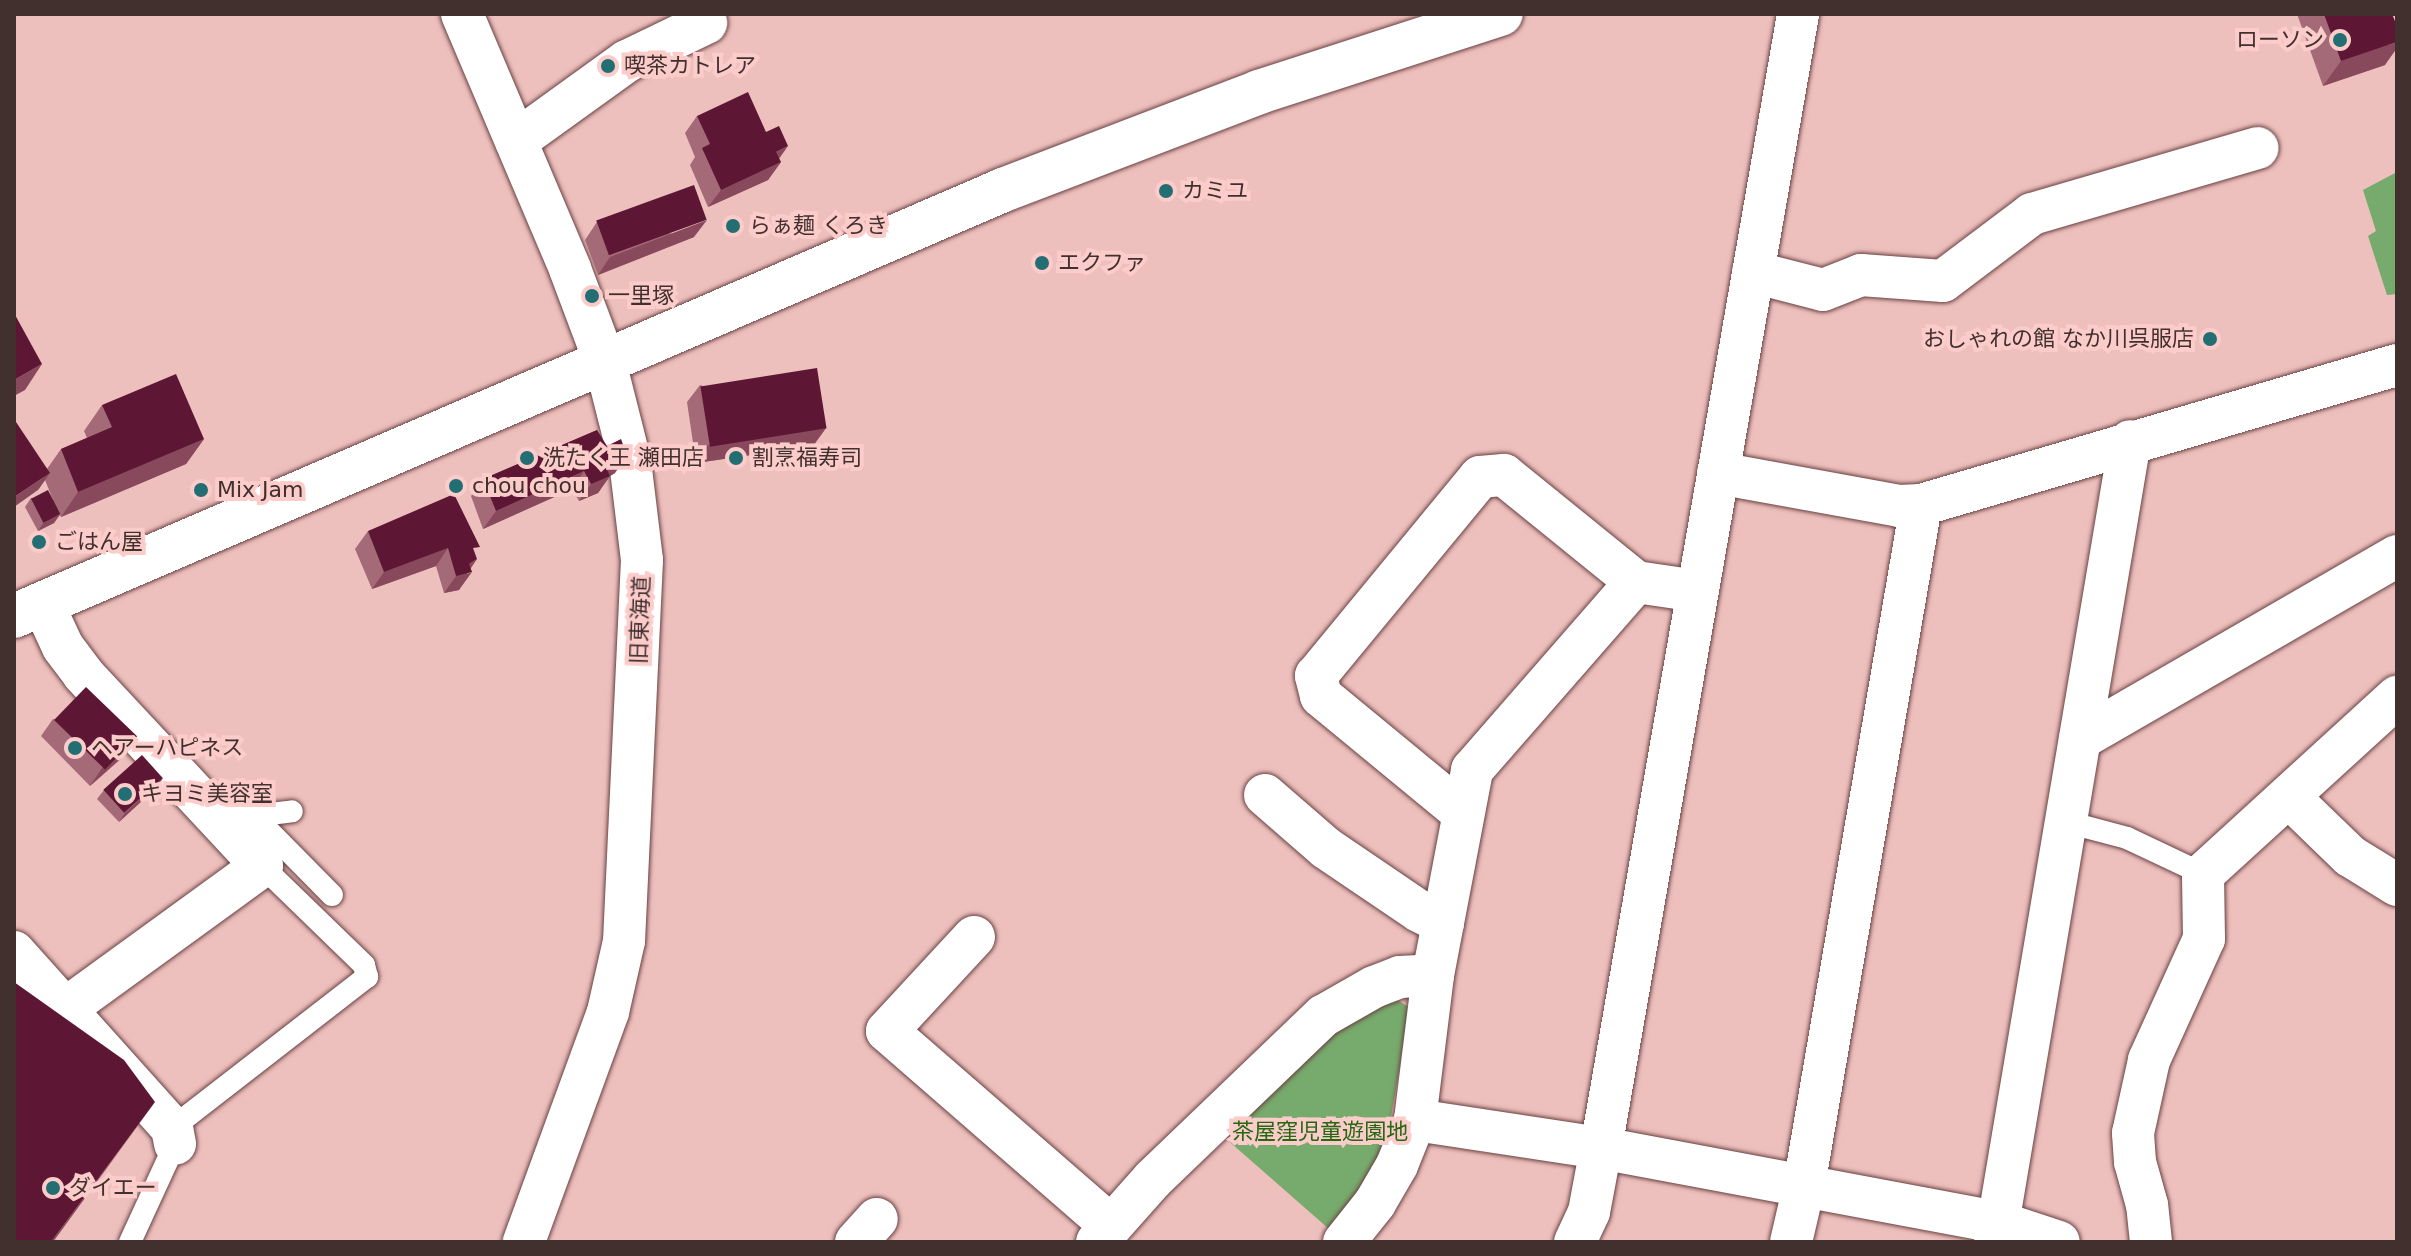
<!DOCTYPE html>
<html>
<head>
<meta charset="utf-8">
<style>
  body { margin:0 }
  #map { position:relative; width:2411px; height:1256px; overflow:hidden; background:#edbfbd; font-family:"DejaVu Sans","Noto Sans JP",sans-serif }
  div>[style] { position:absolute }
  .green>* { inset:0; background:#77aa6d }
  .roads { filter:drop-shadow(0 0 2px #694242) drop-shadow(0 0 2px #694242) }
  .lane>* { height:22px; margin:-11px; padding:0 11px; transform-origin:11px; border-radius:11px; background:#fff }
  .street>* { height:42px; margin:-21px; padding:0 21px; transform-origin:21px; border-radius:21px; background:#fff }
  .secondary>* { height:44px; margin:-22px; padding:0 22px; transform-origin:22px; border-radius:22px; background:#fff }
  .wall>* { inset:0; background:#a56a78 }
  .shaded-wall>* { inset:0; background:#88495c }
  .building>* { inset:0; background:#5d1633; transform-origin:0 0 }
  .dots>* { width:22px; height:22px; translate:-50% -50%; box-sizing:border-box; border:4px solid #fbccca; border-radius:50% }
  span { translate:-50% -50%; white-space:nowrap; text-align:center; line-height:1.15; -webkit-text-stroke:8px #fbccca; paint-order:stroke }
  .poi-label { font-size:22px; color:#42302f }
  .right { translate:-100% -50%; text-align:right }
  .left { translate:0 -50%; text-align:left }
  .street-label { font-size:22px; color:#42302f }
  .park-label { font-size:22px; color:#246812 }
  .frame { position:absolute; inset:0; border:16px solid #42302f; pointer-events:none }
</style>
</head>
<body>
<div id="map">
  <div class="green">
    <div style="clip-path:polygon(2397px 172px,2397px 294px,2387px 295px,2368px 236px,2376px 231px,2363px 190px)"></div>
    <div style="clip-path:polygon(1391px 996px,1410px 1008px,1386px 1145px,1369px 1182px,1329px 1229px,1224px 1137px,1317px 1042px)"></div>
  </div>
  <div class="roads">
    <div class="lane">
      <div style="left:214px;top:803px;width:42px;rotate:18deg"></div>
      <div style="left:254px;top:816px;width:111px;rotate:45.4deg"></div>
      <div style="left:254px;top:816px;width:38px;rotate:-7deg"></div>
      <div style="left:2067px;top:822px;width:62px;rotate:14.9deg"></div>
      <div style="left:2127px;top:838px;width:84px;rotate:25.3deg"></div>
      <div style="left:172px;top:1128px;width:247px;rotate:-37.8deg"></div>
      <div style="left:367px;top:977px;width:12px;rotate:-104deg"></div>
      <div style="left:364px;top:965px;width:142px;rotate:-135.9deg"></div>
      <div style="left:130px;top:1242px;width:108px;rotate:-65.3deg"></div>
    </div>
    <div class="street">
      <div style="left:462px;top:14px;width:277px;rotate:67deg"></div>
      <div style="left:570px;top:269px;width:99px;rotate:69.4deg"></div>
      <div style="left:605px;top:362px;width:102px;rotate:75.8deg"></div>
      <div style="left:630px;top:461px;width:100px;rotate:83.1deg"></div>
      <div style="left:642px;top:560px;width:381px;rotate:92.7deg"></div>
      <div style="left:624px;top:941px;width:73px;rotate:102.7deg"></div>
      <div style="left:608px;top:1012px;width:245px;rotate:110.1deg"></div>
      <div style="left:516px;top:141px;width:137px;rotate:-35.8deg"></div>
      <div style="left:627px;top:61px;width:88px;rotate:-25.7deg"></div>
      <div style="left:1753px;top:272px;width:72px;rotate:14.4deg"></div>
      <div style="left:1823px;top:290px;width:41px;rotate:-21.5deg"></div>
      <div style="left:1861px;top:275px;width:82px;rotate:4.2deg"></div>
      <div style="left:1943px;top:281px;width:111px;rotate:-37deg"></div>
      <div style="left:2032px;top:214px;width:235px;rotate:-16.3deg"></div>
      <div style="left:1718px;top:473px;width:184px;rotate:10.3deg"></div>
      <div style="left:1899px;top:506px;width:22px;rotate:-3deg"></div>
      <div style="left:1921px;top:505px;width:496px;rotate:-16.4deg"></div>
      <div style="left:43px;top:604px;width:47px;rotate:65.1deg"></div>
      <div style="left:63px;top:647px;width:34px;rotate:53deg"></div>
      <div style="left:83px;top:674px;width:262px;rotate:47deg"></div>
      <div style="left:262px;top:866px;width:243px;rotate:144deg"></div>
      <div style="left:2080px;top:739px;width:366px;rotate:-30deg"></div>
      <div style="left:1265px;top:795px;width:81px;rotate:41deg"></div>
      <div style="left:1326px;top:848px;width:112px;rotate:34.1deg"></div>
      <div style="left:1419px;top:911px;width:27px;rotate:27deg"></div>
      <div style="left:2289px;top:797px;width:85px;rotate:44deg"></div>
      <div style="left:2350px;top:856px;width:55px;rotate:31.7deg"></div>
      <div style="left:1463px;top:813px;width:184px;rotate:-140.5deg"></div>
      <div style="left:1321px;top:696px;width:21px;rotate:-104deg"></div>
      <div style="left:1316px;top:676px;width:258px;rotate:-50.5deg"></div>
      <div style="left:1480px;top:477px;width:24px;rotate:-5deg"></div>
      <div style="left:1504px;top:475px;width:170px;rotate:39deg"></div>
      <div style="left:974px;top:937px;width:128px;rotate:132.8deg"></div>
      <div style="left:887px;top:1031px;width:297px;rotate:41deg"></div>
      <div style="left:14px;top:952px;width:237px;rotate:48.1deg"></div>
      <div style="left:172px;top:1128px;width:16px;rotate:79deg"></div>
      <div style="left:1415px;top:1120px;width:188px;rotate:8.6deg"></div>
      <div style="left:1601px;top:1148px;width:404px;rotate:10.6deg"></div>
      <div style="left:1998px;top:1222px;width:64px;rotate:18.2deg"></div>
      <div style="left:856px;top:1242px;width:31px;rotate:-48deg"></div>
      <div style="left:1097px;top:1242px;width:84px;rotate:-48.4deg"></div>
      <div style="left:1153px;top:1179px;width:236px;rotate:-43.8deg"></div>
      <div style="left:1323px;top:1016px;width:59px;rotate:-29.6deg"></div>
      <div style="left:1374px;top:987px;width:28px;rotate:-21deg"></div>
      <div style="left:1400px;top:977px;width:33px;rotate:-3deg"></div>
      <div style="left:1344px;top:1242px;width:50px;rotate:-51.5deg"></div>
      <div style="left:1375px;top:1203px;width:44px;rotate:-59.9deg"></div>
      <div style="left:1397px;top:1165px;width:48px;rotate:-68.2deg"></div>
      <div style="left:1415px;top:1120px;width:146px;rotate:-82.9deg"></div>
      <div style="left:1433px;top:975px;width:209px;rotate:-79.2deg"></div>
      <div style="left:1472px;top:770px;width:249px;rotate:-48.9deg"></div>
      <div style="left:1636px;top:582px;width:62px;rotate:8.4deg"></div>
      <div style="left:1575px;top:1242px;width:33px;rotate:-65deg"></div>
      <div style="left:1589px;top:1212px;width:65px;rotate:-79.4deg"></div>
      <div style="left:1601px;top:1148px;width:1151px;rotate:-80.14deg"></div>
      <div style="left:1791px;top:1242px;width:57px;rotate:-76.9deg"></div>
      <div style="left:1804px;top:1186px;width:691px;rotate:-80.25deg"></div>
      <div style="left:1995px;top:1242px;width:812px;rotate:-80.43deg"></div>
      <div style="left:2151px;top:1242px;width:37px;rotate:-96deg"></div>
      <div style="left:2147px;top:1205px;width:45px;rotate:-105.6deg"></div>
      <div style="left:2135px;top:1162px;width:29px;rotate:-94deg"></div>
      <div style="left:2133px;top:1133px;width:75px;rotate:-77.6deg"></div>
      <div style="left:2149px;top:1060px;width:133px;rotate:-65.6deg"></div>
      <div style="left:2204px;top:939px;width:65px;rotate:-90.9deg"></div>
      <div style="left:2203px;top:874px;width:263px;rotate:-42.4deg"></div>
    </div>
    <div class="secondary">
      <div style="left:14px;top:616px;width:1077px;rotate:-23.3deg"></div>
      <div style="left:1003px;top:190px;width:274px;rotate:-20.9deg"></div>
      <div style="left:1259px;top:92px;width:254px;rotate:-17.9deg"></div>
    </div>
  </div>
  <div class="wall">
    <div style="clip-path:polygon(2297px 14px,2392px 14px,2385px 65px,2323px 86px)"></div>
    <div style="clip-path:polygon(697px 116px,779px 159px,781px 162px,768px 180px,708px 207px,690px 165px,695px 157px,685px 133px)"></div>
    <div style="clip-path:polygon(597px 222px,694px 237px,598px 275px,585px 240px)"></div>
    <div style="clip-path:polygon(700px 385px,826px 428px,813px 446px,696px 463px,687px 402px)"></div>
    <div style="clip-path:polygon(102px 405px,204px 439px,186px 464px,61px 517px,60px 515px,54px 523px,38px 531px,25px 507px,31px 498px,53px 500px,45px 480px,38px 490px,47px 469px,61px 449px,87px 438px,84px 431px)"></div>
    <div style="clip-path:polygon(597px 430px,615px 473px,610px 476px,598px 493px,579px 501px,572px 489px,483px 529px,471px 496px,483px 479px)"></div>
    <div style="clip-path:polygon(368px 531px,475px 554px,459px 590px,444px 593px,436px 566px,372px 589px,355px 549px)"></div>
    <div style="clip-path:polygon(53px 719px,137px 737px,125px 755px,90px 786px,41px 736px)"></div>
    <div style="clip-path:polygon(163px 778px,157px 787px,119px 822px,97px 799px,104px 790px)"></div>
  </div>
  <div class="shaded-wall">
    <div style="clip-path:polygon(2397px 42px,2397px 48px,2385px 65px,2323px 86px,2341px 61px)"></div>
    <div style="clip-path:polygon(788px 146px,776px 163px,776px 152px)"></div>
    <div style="clip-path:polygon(781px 162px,768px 180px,708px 207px,721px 190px)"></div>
    <div style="clip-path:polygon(707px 220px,694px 237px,598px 275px,610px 257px)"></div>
    <div style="clip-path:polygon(42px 364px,25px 390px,14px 396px,14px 380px)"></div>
    <div style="clip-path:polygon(826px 428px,813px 446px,696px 463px,708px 445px)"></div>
    <div style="clip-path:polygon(204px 439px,186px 464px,61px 517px,78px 492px)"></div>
    <div style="clip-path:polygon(627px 456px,615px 473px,610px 476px,598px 493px,579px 501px,591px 484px,606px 468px)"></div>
    <div style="clip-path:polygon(584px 471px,572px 489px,483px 529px,496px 511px)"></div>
    <div style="clip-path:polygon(50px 473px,38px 490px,14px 507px,14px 497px)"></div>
    <div style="clip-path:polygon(60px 514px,54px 523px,38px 531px,44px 522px)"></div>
    <div style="clip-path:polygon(448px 548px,436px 566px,372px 589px,384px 572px)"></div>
    <div style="clip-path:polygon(477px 559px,467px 574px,472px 572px,459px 590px,444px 593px,456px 576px,469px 564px)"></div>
    <div style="clip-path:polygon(137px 737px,125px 755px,90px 786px,102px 768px)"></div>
    <div style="clip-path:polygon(163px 778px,157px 787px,119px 822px,125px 813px)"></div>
    <div style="clip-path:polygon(155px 1102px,53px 1242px,51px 1242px)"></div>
  </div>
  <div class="building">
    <div style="clip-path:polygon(2324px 14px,2392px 14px,2397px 26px,2397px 42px,2341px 61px)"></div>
    <div style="clip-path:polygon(748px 92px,766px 132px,779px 126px,788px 146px,776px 152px,781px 162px,721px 190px,702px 148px,710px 144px,697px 116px)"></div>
    <div style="left:694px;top:185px;width:37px;height:104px;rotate:70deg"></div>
    <div style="clip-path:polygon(14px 313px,42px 364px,14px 380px)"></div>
    <div style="left:817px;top:368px;width:61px;height:118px;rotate:81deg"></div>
    <div style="clip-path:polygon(176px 374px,204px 439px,78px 492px,61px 449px,112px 427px,102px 405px)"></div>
    <div style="clip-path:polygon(14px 419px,50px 473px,14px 497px)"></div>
    <div style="clip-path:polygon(597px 430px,607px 446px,621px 439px,627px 456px,606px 468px,610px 476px,591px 484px,584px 471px,496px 511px,483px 479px)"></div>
    <div style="left:48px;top:490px;width:27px;height:19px;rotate:63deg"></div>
    <div style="clip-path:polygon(454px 494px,480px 547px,473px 548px,477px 559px,469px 564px,472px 572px,456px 576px,448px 548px,384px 572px,368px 531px)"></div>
    <div style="left:86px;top:687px;width:71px;height:46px;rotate:44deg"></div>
    <div style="left:142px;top:755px;width:31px;height:52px;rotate:48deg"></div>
    <div style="clip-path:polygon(14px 982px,124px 1060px,155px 1102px,51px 1242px,14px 1242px)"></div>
  </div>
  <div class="dots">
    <div style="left:2340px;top:40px;background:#226e72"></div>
    <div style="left:608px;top:66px;background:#226e72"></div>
    <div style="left:1166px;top:191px;background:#226e72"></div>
    <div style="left:733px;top:226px;background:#226e72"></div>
    <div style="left:1042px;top:263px;background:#226e72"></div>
    <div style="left:592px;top:296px;background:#226e72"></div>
    <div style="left:2210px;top:339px;background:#226e72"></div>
    <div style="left:527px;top:458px;background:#226e72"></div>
    <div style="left:736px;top:458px;background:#226e72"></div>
    <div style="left:456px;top:486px;background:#226e72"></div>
    <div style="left:201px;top:490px;background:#226e72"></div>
    <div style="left:39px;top:542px;background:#226e72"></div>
    <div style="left:75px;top:748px;background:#226e72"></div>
    <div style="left:125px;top:794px;background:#226e72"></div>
    <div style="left:53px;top:1188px;background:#226e72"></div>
  </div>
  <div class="poi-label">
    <span class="right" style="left:2324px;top:40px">ローソン</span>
    <span class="left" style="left:624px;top:66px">喫茶カトレア</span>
    <span class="left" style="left:1182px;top:191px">カミユ</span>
    <span class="left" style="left:749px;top:226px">らぁ麺 くろき</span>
    <span class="left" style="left:1058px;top:263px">エクファ</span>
    <span class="left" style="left:608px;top:296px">一里塚</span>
    <span class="right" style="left:2194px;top:339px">おしゃれの館 なか川呉服店</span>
    <span class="left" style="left:543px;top:458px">洗たく王 瀬田店</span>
    <span class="left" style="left:752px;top:458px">割烹福寿司</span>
    <span class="left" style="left:472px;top:486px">chou chou</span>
    <span class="left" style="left:217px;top:490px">Mix Jam</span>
    <span class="left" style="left:55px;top:542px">ごはん屋</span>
    <span class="left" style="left:91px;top:748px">ヘアーハピネス</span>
    <span class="left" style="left:141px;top:794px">キヨミ美容室</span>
    <span class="left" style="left:69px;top:1188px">ダイエー</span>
  </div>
  <div class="street-label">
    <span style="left:640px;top:620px;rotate:-88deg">旧東海道</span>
  </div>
  <div class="park-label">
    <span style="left:1320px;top:1132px">茶屋窪児童遊園地</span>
  </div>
  <div class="frame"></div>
</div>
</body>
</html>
